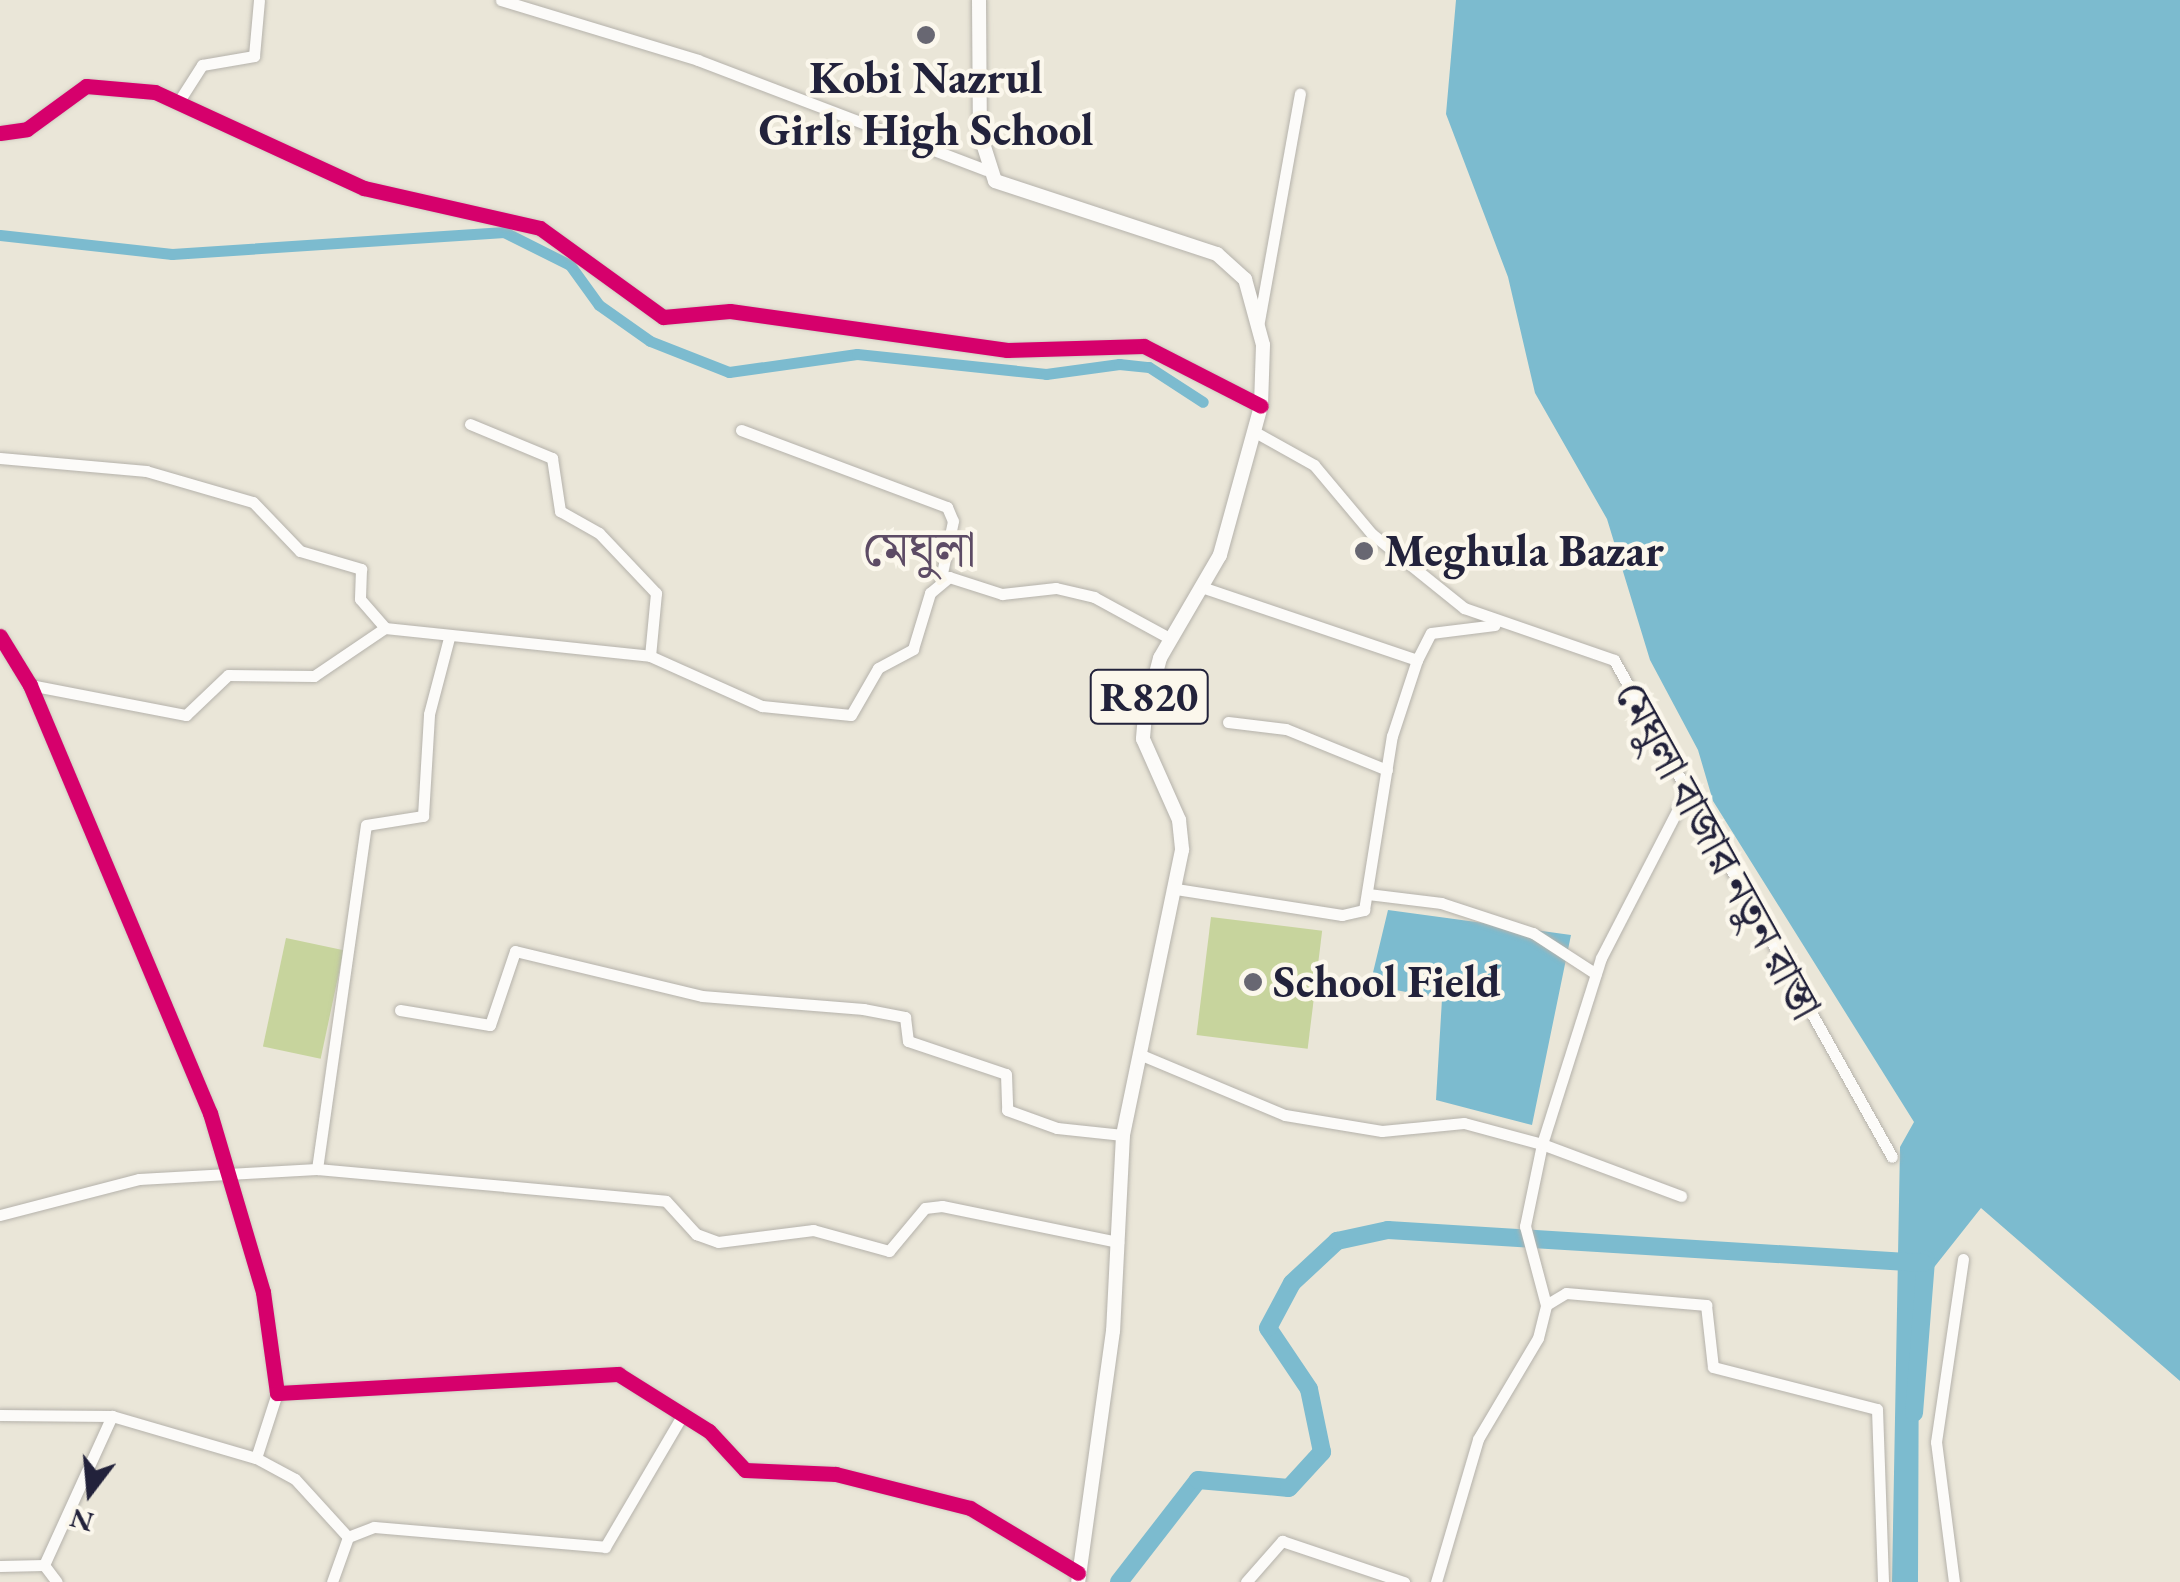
<!DOCTYPE html>
<html>
<head>
<meta charset="utf-8">
<style>
  body { margin:0 }
  #map { position:relative; width:2180px; height:1582px; overflow:hidden; background:#eae6d8; font-family:"EB Garamond","Noto Serif Bengali",serif }
  div>[style] { position:absolute }
  .green>* { inset:0; background:#c7d49d; transform-origin:0 0 }
  .water>* { inset:0; background:#7cbbcf }
  .canal>* { height:11px; margin:-5.5px; padding:0 5.5px; transform-origin:5.5px; border-radius:5.5px; background:#7cbbcf }
  .river>* { height:18px; margin:-9px; padding:0 9px; transform-origin:9px; border-radius:9px; background:#7cbbcf }
  .roads { filter:drop-shadow(0 0 2px #b5b2ab) drop-shadow(0 0 2px #b5b2ab) }
  .minor>* { height:11px; margin:-5.5px; padding:0 5.5px; transform-origin:5.5px; border-radius:5.5px; background:#fcfbf9 }
  .major>* { height:14px; margin:-7px; padding:0 7px; transform-origin:7px; border-radius:7px; background:#fcfbf9 }
  .cycleway>* { height:15px; margin:-7.5px; padding:0 7.5px; transform-origin:7.5px; border-radius:7.5px; background:#d6006c }
  .dots>* { width:28px; height:28px; translate:-50% -50%; box-sizing:border-box; border:5px solid #fbf7ec; border-radius:50% }
  span { translate:-50% -50%; white-space:nowrap; text-align:center; line-height:1.15; -webkit-text-stroke:9px #fbf7ec; paint-order:stroke }
  .shield-label span { padding:2px 8px; background:#fbf7ec; border:2px solid; border-radius:8px; -webkit-text-stroke-width:0 }
  .shield-label { font-size:42px; color:#22223b; font-weight:700 }
  .poi-label { font-size:45px; color:#22223b; font-weight:700 }
  .left { translate:0 -50%; text-align:left }
  .street-label { font-size:45px; color:#22223b }
  .quarter-label { font-size:50px; color:#5d4b65 }
  .north { position:absolute; left:40px; top:1442px; width:100px; height:100px; -webkit-text-stroke:8px #fbf7ec; paint-order:stroke; rotate:196deg; font-size:28px; font-weight:700; line-height:40px; text-align:center; color:#22223b }
  .north::after { content:''; display:block; margin:auto; width:35px; height:45px; background:#22223b; clip-path:polygon(50% 0,100% 100%,50% 72%,0 100%) }
</style>
</head>
<body>
<div id="map">
  <div class="green">
    <div style="left:1211px;top:917px;width:112px;height:119px;rotate:7deg"></div>
    <div style="left:286px;top:938px;width:59px;height:111px;rotate:12deg"></div>
  </div>
  <div class="water">
    <div style="clip-path:polygon(1456px 0,2180px 0,2180px 1381px,1981px 1208px,1924px 1280px,1919px 1310px,1918px 1582px,1892px 1582px,1900px 1147px,1914px 1122px,1713px 801px,1698px 750px,1650px 660px,1607px 519px,1535px 393px,1508px 277px,1446px 114px)"></div>
    <div style="clip-path:polygon(1388px 910px,1571px 935px,1532px 1125px,1436px 1100px,1442px 999px,1370px 985px)"></div>
  </div>
  <div class="canal">
    <div style="left:0;top:235px;width:173px;rotate:6.3deg"></div>
    <div style="left:172px;top:254px;width:333px;rotate:-3.8deg"></div>
    <div style="left:504px;top:232px;width:74px;rotate:26.6deg"></div>
    <div style="left:570px;top:265px;width:49px;rotate:54.1deg"></div>
    <div style="left:599px;top:305px;width:62px;rotate:35.2deg"></div>
    <div style="left:650px;top:341px;width:85px;rotate:21.4deg"></div>
    <div style="left:729px;top:372px;width:129px;rotate:-8deg"></div>
    <div style="left:857px;top:354px;width:190px;rotate:6deg"></div>
    <div style="left:1046px;top:374px;width:74px;rotate:-7.8deg"></div>
    <div style="left:1119px;top:364px;width:30px;rotate:6deg"></div>
    <div style="left:1149px;top:367px;width:64px;rotate:32.9deg"></div>
  </div>
  <div class="river">
    <div style="left:1914px;top:1413px;width:154px;rotate:-85.5deg"></div>
    <div style="left:1119px;top:1582px;width:129px;rotate:-52.2deg"></div>
    <div style="left:1198px;top:1480px;width:91px;rotate:5deg"></div>
    <div style="left:1289px;top:1488px;width:49px;rotate:-47.5deg"></div>
    <div style="left:1322px;top:1452px;width:64px;rotate:-101.7deg"></div>
    <div style="left:1309px;top:1389px;width:73px;rotate:-123.9deg"></div>
    <div style="left:1268px;top:1328px;width:51px;rotate:-61.9deg"></div>
    <div style="left:1292px;top:1283px;width:62px;rotate:-43deg"></div>
    <div style="left:1337px;top:1241px;width:52px;rotate:-12.2deg"></div>
    <div style="left:1388px;top:1230px;width:536px;rotate:3.53deg"></div>
  </div>
  <div class="roads">
    <div class="minor">
      <div style="left:501px;top:0;width:206px;rotate:16.9deg"></div>
      <div style="left:698px;top:60px;width:308px;rotate:20.9deg"></div>
      <div style="left:179px;top:101px;width:43px;rotate:-57.4deg"></div>
      <div style="left:202px;top:65px;width:53px;rotate:-9.8deg"></div>
      <div style="left:254px;top:56px;width:56px;rotate:-84.9deg"></div>
      <div style="left:0;top:133px;width:27px;rotate:-8deg"></div>
      <div style="left:27px;top:129px;width:73px;rotate:-36.1deg"></div>
      <div style="left:86px;top:86px;width:69px;rotate:5deg"></div>
      <div style="left:155px;top:92px;width:230px;rotate:24.7deg"></div>
      <div style="left:364px;top:188px;width:180px;rotate:12.8deg"></div>
      <div style="left:540px;top:228px;width:152px;rotate:35.9deg"></div>
      <div style="left:663px;top:317px;width:67px;rotate:-5.1deg"></div>
      <div style="left:730px;top:311px;width:280px;rotate:8deg"></div>
      <div style="left:1007px;top:350px;width:137px;rotate:-1.7deg"></div>
      <div style="left:1144px;top:346px;width:131px;rotate:27.1deg"></div>
      <div style="left:1259px;top:321px;width:231px;rotate:-79.8deg"></div>
      <div style="left:470px;top:424px;width:89px;rotate:22.5deg"></div>
      <div style="left:552px;top:458px;width:54px;rotate:81.4deg"></div>
      <div style="left:560px;top:511px;width:45px;rotate:29.4deg"></div>
      <div style="left:599px;top:533px;width:83px;rotate:46.5deg"></div>
      <div style="left:656px;top:593px;width:63px;rotate:95.4deg"></div>
      <div style="left:741px;top:430px;width:220px;rotate:20.5deg"></div>
      <div style="left:947px;top:507px;width:15px;rotate:67deg"></div>
      <div style="left:953px;top:521px;width:58px;rotate:101.9deg"></div>
      <div style="left:1255px;top:432px;width:68px;rotate:29.2deg"></div>
      <div style="left:1314px;top:465px;width:90px;rotate:50deg"></div>
      <div style="left:1372px;top:534px;width:118px;rotate:38.8deg"></div>
      <div style="left:1464px;top:608px;width:159px;rotate:19.1deg"></div>
      <div style="left:1614px;top:660px;width:569px;rotate:60.78deg"></div>
      <div style="left:0;top:458px;width:147px;rotate:5.1deg"></div>
      <div style="left:146px;top:471px;width:111px;rotate:16.2deg"></div>
      <div style="left:253px;top:502px;width:68px;rotate:46.2deg"></div>
      <div style="left:300px;top:551px;width:64px;rotate:16.4deg"></div>
      <div style="left:361px;top:569px;width:30px;rotate:92deg"></div>
      <div style="left:360px;top:599px;width:38px;rotate:49deg"></div>
      <div style="left:0;top:636px;width:57px;rotate:58.5deg"></div>
      <div style="left:30px;top:685px;width:464px;rotate:67.2deg"></div>
      <div style="left:210px;top:1113px;width:187px;rotate:73.5deg"></div>
      <div style="left:263px;top:1292px;width:102px;rotate:82.1deg"></div>
      <div style="left:277px;top:1393px;width:342px;rotate:-3.2deg"></div>
      <div style="left:618px;top:1374px;width:107px;rotate:32.1deg"></div>
      <div style="left:709px;top:1431px;width:53px;rotate:47.3deg"></div>
      <div style="left:745px;top:1470px;width:91px;rotate:2.5deg"></div>
      <div style="left:836px;top:1474px;width:138px;rotate:14.2deg"></div>
      <div style="left:970px;top:1508px;width:126px;rotate:31deg"></div>
      <div style="left:1417px;top:660px;width:30px;rotate:-63deg"></div>
      <div style="left:1431px;top:633px;width:64px;rotate:-7.1deg"></div>
      <div style="left:30px;top:685px;width:159px;rotate:10.9deg"></div>
      <div style="left:186px;top:715px;width:58px;rotate:-43.6deg"></div>
      <div style="left:228px;top:675px;width:86px;rotate:0.7deg"></div>
      <div style="left:314px;top:676px;width:86px;rotate:-34.1deg"></div>
      <div style="left:385px;top:628px;width:266px;rotate:6deg"></div>
      <div style="left:650px;top:656px;width:123px;rotate:24.1deg"></div>
      <div style="left:762px;top:706px;width:89px;rotate:5.8deg"></div>
      <div style="left:851px;top:715px;width:54px;rotate:-60.1deg"></div>
      <div style="left:878px;top:668px;width:40px;rotate:-28deg"></div>
      <div style="left:913px;top:649px;width:59px;rotate:-73.1deg"></div>
      <div style="left:930px;top:593px;width:25px;rotate:-40deg"></div>
      <div style="left:949px;top:577px;width:56px;rotate:17.8deg"></div>
      <div style="left:1002px;top:594px;width:54px;rotate:-6.3deg"></div>
      <div style="left:1056px;top:588px;width:39px;rotate:13deg"></div>
      <div style="left:1094px;top:597px;width:88px;rotate:28.6deg"></div>
      <div style="left:1228px;top:722px;width:58px;rotate:6.9deg"></div>
      <div style="left:1286px;top:729px;width:109px;rotate:22.1deg"></div>
      <div style="left:1176px;top:889px;width:168px;rotate:8.9deg"></div>
      <div style="left:1342px;top:915px;width:23px;rotate:-13deg"></div>
      <div style="left:1364px;top:910px;width:176px;rotate:-80.9deg"></div>
      <div style="left:1392px;top:736px;width:80px;rotate:-71.8deg"></div>
      <div style="left:1417px;top:660px;width:222px;rotate:-161.3deg"></div>
      <div style="left:1368px;top:894px;width:74px;rotate:7deg"></div>
      <div style="left:1441px;top:903px;width:97px;rotate:18.1deg"></div>
      <div style="left:1533px;top:933px;width:75px;rotate:33.1deg"></div>
      <div style="left:400px;top:1010px;width:91px;rotate:9.5deg"></div>
      <div style="left:490px;top:1025px;width:78px;rotate:-71.3deg"></div>
      <div style="left:515px;top:951px;width:192px;rotate:13.5deg"></div>
      <div style="left:702px;top:996px;width:162px;rotate:4.6deg"></div>
      <div style="left:863px;top:1009px;width:43px;rotate:10.8deg"></div>
      <div style="left:905px;top:1017px;width:24px;rotate:83deg"></div>
      <div style="left:908px;top:1041px;width:103px;rotate:18.6deg"></div>
      <div style="left:1006px;top:1074px;width:36px;rotate:88deg"></div>
      <div style="left:1007px;top:1110px;width:53px;rotate:19.8deg"></div>
      <div style="left:1057px;top:1128px;width:66px;rotate:6.1deg"></div>
      <div style="left:1139px;top:1054px;width:158px;rotate:22.7deg"></div>
      <div style="left:1285px;top:1115px;width:98px;rotate:9.4deg"></div>
      <div style="left:1382px;top:1131px;width:82px;rotate:-5.6deg"></div>
      <div style="left:1464px;top:1123px;width:81px;rotate:15.1deg"></div>
      <div style="left:1542px;top:1144px;width:84px;rotate:101.7deg"></div>
      <div style="left:1525px;top:1226px;width:82px;rotate:75.1deg"></div>
      <div style="left:317px;top:1169px;width:347px;rotate:-81.9deg"></div>
      <div style="left:366px;top:825px;width:58px;rotate:-9deg"></div>
      <div style="left:423px;top:816px;width:102px;rotate:-86.6deg"></div>
      <div style="left:429px;top:714px;width:79px;rotate:-75.3deg"></div>
      <div style="left:1681px;top:1196px;width:148px;rotate:-159.5deg"></div>
      <div style="left:1542px;top:1144px;width:195px;rotate:-72.4deg"></div>
      <div style="left:1601px;top:958px;width:183px;rotate:-62.7deg"></div>
      <div style="left:0;top:1215px;width:144px;rotate:-14.5deg"></div>
      <div style="left:139px;top:1179px;width:178px;rotate:-3.2deg"></div>
      <div style="left:317px;top:1169px;width:350px;rotate:5.2deg"></div>
      <div style="left:666px;top:1201px;width:45px;rotate:47.7deg"></div>
      <div style="left:696px;top:1234px;width:23px;rotate:20deg"></div>
      <div style="left:718px;top:1242px;width:96px;rotate:-7.2deg"></div>
      <div style="left:813px;top:1230px;width:79px;rotate:15.4deg"></div>
      <div style="left:889px;top:1251px;width:56px;rotate:-50.1deg"></div>
      <div style="left:925px;top:1208px;width:17px;rotate:-7deg"></div>
      <div style="left:942px;top:1206px;width:180px;rotate:11.6deg"></div>
      <div style="left:0;top:1415px;width:112px;rotate:0.5deg"></div>
      <div style="left:112px;top:1416px;width:150px;rotate:16.3deg"></div>
      <div style="left:256px;top:1458px;width:44px;rotate:28.3deg"></div>
      <div style="left:295px;top:1479px;width:79px;rotate:47.6deg"></div>
      <div style="left:256px;top:1458px;width:68px;rotate:-72.1deg"></div>
      <div style="left:44px;top:1565px;width:164px;rotate:-65.5deg"></div>
      <div style="left:0;top:1566px;width:44px;rotate:-1.3deg"></div>
      <div style="left:44px;top:1565px;width:21px;rotate:53deg"></div>
      <div style="left:332px;top:1582px;width:48px;rotate:-70.4deg"></div>
      <div style="left:348px;top:1537px;width:28px;rotate:-21deg"></div>
      <div style="left:374px;top:1527px;width:232px;rotate:4.9deg"></div>
      <div style="left:605px;top:1547px;width:154px;rotate:-59.6deg"></div>
      <div style="left:1246px;top:1582px;width:55px;rotate:-48.7deg"></div>
      <div style="left:1282px;top:1541px;width:129px;rotate:18.6deg"></div>
      <div style="left:1436px;top:1582px;width:149px;rotate:-73.6deg"></div>
      <div style="left:1478px;top:1439px;width:117px;rotate:-59.3deg"></div>
      <div style="left:1538px;top:1338px;width:34px;rotate:-76deg"></div>
      <div style="left:1546px;top:1305px;width:23px;rotate:-31deg"></div>
      <div style="left:1566px;top:1293px;width:141px;rotate:4.9deg"></div>
      <div style="left:1706px;top:1305px;width:62px;rotate:83.6deg"></div>
      <div style="left:1713px;top:1367px;width:169px;rotate:14.4deg"></div>
      <div style="left:1877px;top:1409px;width:173px;rotate:88deg"></div>
      <div style="left:1954px;top:1582px;width:141px;rotate:-97.3deg"></div>
      <div style="left:1936px;top:1442px;width:185px;rotate:-81.6deg"></div>
    </div>
    <div class="major">
      <div style="left:979px;top:0;width:134px;rotate:89.6deg"></div>
      <div style="left:980px;top:134px;width:49px;rotate:72.3deg"></div>
      <div style="left:995px;top:181px;width:234px;rotate:18.2deg"></div>
      <div style="left:1217px;top:254px;width:38px;rotate:42deg"></div>
      <div style="left:1245px;top:279px;width:68px;rotate:74.7deg"></div>
      <div style="left:1263px;top:345px;width:61px;rotate:91.9deg"></div>
      <div style="left:1261px;top:406px;width:155px;rotate:105.4deg"></div>
      <div style="left:1220px;top:555px;width:119px;rotate:120.2deg"></div>
      <div style="left:1160px;top:658px;width:59px;rotate:104.7deg"></div>
      <div style="left:1145px;top:715px;width:24px;rotate:95deg"></div>
      <div style="left:1143px;top:739px;width:89px;rotate:66deg"></div>
      <div style="left:1179px;top:820px;width:30px;rotate:84deg"></div>
      <div style="left:1182px;top:850px;width:291px;rotate:101.7deg"></div>
      <div style="left:1123px;top:1135px;width:196px;rotate:92.9deg"></div>
      <div style="left:1113px;top:1331px;width:253px;rotate:97.9deg"></div>
    </div>
  </div>
  <div class="cycleway">
    <div style="left:0;top:133px;width:27px;rotate:-8deg"></div>
    <div style="left:27px;top:129px;width:73px;rotate:-36.1deg"></div>
    <div style="left:86px;top:86px;width:69px;rotate:5deg"></div>
    <div style="left:155px;top:92px;width:230px;rotate:24.7deg"></div>
    <div style="left:364px;top:188px;width:180px;rotate:12.8deg"></div>
    <div style="left:540px;top:228px;width:152px;rotate:35.9deg"></div>
    <div style="left:663px;top:317px;width:67px;rotate:-5.1deg"></div>
    <div style="left:730px;top:311px;width:280px;rotate:8deg"></div>
    <div style="left:1007px;top:350px;width:137px;rotate:-1.7deg"></div>
    <div style="left:1144px;top:346px;width:131px;rotate:27.1deg"></div>
    <div style="left:0;top:636px;width:57px;rotate:58.5deg"></div>
    <div style="left:30px;top:685px;width:464px;rotate:67.2deg"></div>
    <div style="left:210px;top:1113px;width:187px;rotate:73.5deg"></div>
    <div style="left:263px;top:1292px;width:102px;rotate:82.1deg"></div>
    <div style="left:277px;top:1393px;width:342px;rotate:-3.2deg"></div>
    <div style="left:618px;top:1374px;width:107px;rotate:32.1deg"></div>
    <div style="left:709px;top:1431px;width:53px;rotate:47.3deg"></div>
    <div style="left:745px;top:1470px;width:91px;rotate:2.5deg"></div>
    <div style="left:836px;top:1474px;width:138px;rotate:14.2deg"></div>
    <div style="left:970px;top:1508px;width:126px;rotate:31deg"></div>
  </div>
  <div class="dots">
    <div style="left:926px;top:35px;background:#686772"></div>
    <div style="left:1364px;top:551px;background:#686772"></div>
    <div style="left:1253px;top:982px;background:#686772"></div>
  </div>
  <div class="shield-label">
    <span style="left:1149px;top:697px">R820</span>
  </div>
  <div class="poi-label">
    <span style="left:926px;top:104px">Kobi Nazrul<br>Girls High School</span>
    <span class="left" style="left:1384px;top:551px">Meghula Bazar</span>
    <span class="left" style="left:1273px;top:982px">School Field</span>
  </div>
  <div class="street-label">
    <span style="left:1718px;top:850px;rotate:61deg">মেঘুলা বাজার নতুন রাস্তা</span>
  </div>
  <div class="quarter-label">
    <span style="left:919px;top:549px">মেঘুলা</span>
  </div>
  <div class="north">N</div>
</div>
</body>
</html>
